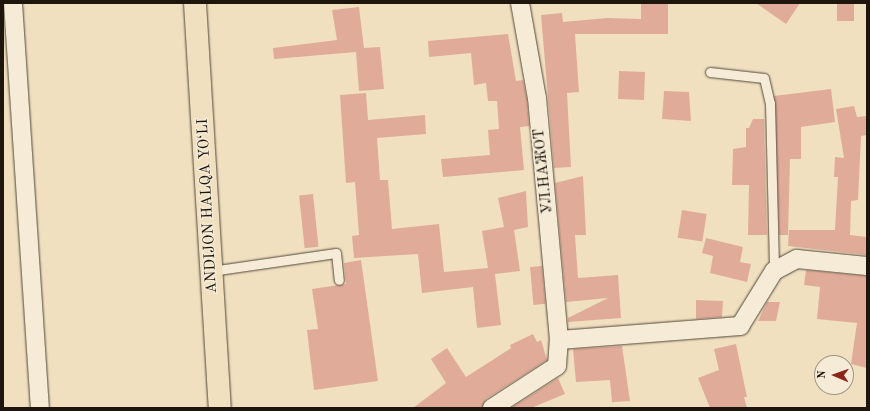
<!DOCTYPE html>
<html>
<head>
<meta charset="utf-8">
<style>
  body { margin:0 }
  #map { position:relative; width:870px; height:411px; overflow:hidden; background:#f0e0c0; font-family:"Old Standard TT",serif }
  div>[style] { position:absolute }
  .building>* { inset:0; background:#e0ac99; transform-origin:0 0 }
  .roads { filter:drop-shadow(0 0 1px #524839) drop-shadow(0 0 1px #524839) }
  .service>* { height:9px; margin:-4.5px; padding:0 4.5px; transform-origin:4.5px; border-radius:4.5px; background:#f5ebd6 }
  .minor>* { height:18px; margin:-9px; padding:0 9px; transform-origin:9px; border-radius:9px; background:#f5ebd6 }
  .trunk>* { height:22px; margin:-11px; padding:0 11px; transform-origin:11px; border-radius:11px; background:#f0e0c0 }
  span { translate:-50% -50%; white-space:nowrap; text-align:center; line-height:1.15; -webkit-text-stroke:3px #f5ebd6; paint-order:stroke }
  .street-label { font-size:15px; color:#1e160c }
  .frame { position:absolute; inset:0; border:4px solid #1e160c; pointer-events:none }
  .north { position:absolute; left:814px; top:355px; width:40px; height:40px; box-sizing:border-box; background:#f5ebd6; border:1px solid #9f9685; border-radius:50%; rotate:272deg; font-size:11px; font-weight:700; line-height:16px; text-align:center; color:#1e160c }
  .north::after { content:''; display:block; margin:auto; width:14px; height:18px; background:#8f2418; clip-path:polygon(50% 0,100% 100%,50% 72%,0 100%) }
</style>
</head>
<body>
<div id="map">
  <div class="building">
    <div style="clip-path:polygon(756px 3px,800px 3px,786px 24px)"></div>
    <div style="left:837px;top:3px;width:17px;height:18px"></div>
    <div style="clip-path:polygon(641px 4px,668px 4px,668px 34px,575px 34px,579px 92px,567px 93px,571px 167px,554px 168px,541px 15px,562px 13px,563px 22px,607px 18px,641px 19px)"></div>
    <div style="clip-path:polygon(359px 7px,364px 48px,380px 47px,384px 89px,359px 91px,356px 52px,274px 59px,273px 48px,337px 40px,332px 10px)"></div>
    <div style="clip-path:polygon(508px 34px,516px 81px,523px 80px,527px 99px,529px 126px,520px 127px,524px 170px,443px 177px,441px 159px,490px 155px,488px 130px,499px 129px,497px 101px,488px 101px,486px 83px,474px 85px,471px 53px,429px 57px,428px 41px)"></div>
    <div style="left:619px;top:71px;width:26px;height:28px;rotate:2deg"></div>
    <div style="clip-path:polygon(831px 89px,835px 122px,801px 127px,801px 159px,790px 159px,788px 235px,779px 235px,774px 96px)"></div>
    <div style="clip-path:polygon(664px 91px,689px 92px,691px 121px,662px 119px)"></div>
    <div style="clip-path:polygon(366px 93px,368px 120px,425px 115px,426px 134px,377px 138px,380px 180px,388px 180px,392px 229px,439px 224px,444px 272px,488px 268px,482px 231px,504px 227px,498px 198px,526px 191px,528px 227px,514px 230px,520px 271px,495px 274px,501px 325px,477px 328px,473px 287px,422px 293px,418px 254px,354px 258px,352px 236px,359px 235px,355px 182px,346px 183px,340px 95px)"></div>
    <div style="clip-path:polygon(854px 106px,857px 117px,867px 116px,867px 135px,861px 136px,858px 200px,851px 201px,850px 235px,867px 237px,867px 255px,788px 246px,789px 230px,835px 230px,838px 177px,834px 177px,835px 157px,844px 158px,836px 109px)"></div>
    <div style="clip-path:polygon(753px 119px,764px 119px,767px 235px,748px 235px,749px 185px,732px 185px,733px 149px,746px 147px,746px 128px,749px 128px)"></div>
    <div style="clip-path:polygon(583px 176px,586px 235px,575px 235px,578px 278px,618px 275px,621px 318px,568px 322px,568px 318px,608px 298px,566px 302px,555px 183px)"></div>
    <div style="left:313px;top:194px;width:53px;height:14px;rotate:84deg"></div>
    <div style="left:682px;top:210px;width:25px;height:28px;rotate:9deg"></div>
    <div style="clip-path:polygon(706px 238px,743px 247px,740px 262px,751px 264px,747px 282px,710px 273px,713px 256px,702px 253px)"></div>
    <div style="clip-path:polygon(361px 260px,378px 381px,314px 390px,307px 330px,318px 329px,312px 289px,346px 284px,344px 263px)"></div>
    <div style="left:542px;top:266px;width:38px;height:12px;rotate:85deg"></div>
    <div style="clip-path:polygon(806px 270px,867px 276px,867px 368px,851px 364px,857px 323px,817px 319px,820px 287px,804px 285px)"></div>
    <div style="clip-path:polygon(696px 300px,723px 301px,722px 317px,696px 319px)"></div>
    <div style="clip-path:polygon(767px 302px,780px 302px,776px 321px,758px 321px)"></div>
    <div style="clip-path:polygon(533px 334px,537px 342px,541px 340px,547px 360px,486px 399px,482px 408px,413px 408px,446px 383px,431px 359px,447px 348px,466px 377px,511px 348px,510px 345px)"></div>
    <div style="clip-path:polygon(736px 344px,747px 397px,744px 397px,747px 408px,710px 408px,698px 378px,719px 370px,714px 349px)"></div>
    <div style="clip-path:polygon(622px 346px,630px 401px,612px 402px,610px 380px,576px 382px,573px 349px)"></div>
    <div style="clip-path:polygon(558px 378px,565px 394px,531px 408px,511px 408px)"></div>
  </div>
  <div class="roads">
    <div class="service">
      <div style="left:710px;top:72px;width:54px;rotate:6.3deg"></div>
      <div style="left:764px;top:78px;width:26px;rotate:77deg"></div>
      <div style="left:770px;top:103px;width:168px;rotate:88.6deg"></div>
      <div style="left:211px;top:271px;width:126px;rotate:-8.2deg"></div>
      <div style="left:336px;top:253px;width:27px;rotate:84deg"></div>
    </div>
    <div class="minor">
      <div style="left:13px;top:3px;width:406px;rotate:86.2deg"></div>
      <div style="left:520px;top:3px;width:97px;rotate:79.9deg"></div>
      <div style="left:537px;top:98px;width:243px;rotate:84.8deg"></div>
      <div style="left:492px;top:408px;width:77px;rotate:-32.9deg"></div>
      <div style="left:557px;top:366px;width:26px;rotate:-86deg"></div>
      <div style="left:559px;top:340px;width:182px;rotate:-4.4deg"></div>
      <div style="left:740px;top:326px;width:65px;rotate:-58.3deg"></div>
      <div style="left:774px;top:271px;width:26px;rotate:-28deg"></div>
      <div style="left:797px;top:259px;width:70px;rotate:5.7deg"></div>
    </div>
    <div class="trunk">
      <div style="left:195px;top:3px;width:406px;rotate:86.5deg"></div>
    </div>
  </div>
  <div class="street-label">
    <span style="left:544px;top:171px;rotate:-96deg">УЛ.НАЖОТ</span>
    <span style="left:208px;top:206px;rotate:-93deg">ANDIJON HALQA YO‘LI</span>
  </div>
  <div class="frame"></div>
  <div class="north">N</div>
</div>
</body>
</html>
